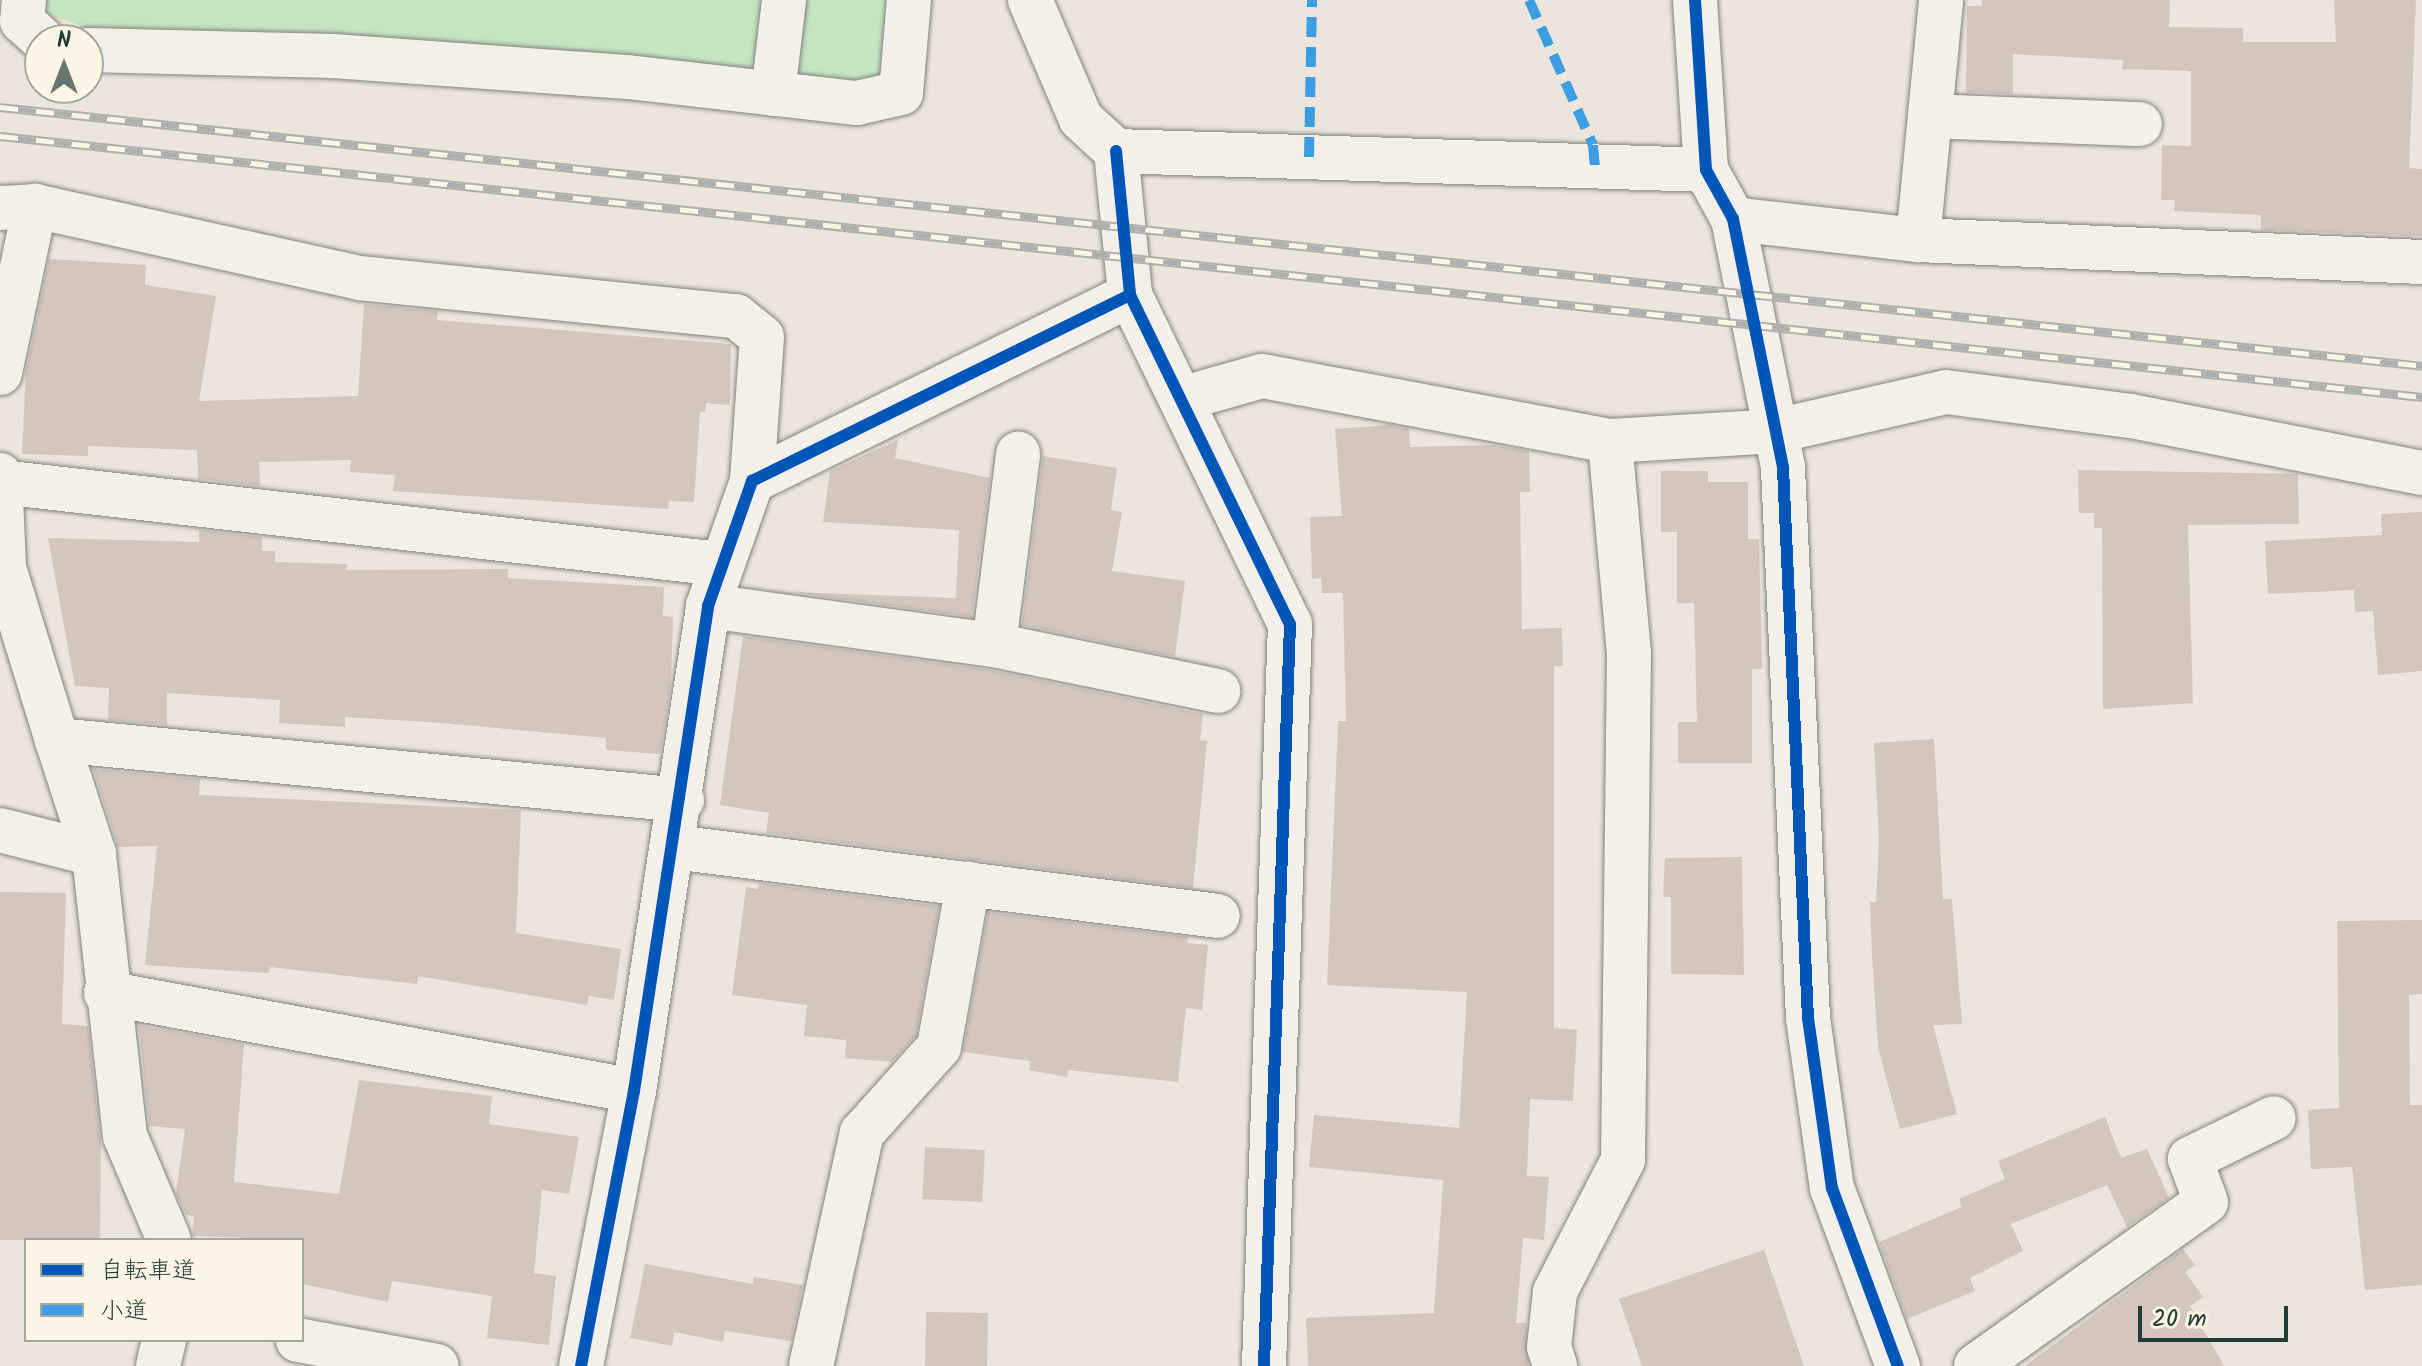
<!DOCTYPE html>
<html>
<head>
<meta charset="utf-8">
<style>
  body { margin:0 }
  #map { position:relative; width:2422px; height:1366px; overflow:hidden; background:#ede4db; font-family:Kalam,"Klee One",sans-serif }
  div>[style] { position:absolute }
  .green>* { inset:0; background:#c5e4c1 }
  .building>* { inset:0; background:#d3c6bd; transform-origin:0 0 }
  .roads { filter:drop-shadow(0 0 2px #81837d) drop-shadow(0 0 2px #81837d) }
  .minor>* { height:44px; margin:-22px; padding:0 22px; transform-origin:22px; border-radius:22px; background:#f4f0e9 }
  .rail>* { height:9px; margin-top:-4.5px; transform-origin:0; background:repeating-linear-gradient(90deg,#fcf5e5 0 18px,#afb0ab 0 36px); box-sizing:border-box; border-block:2px solid #afb0ab }
  .quiet>* { height:10px; margin-top:-5px; transform-origin:0; background:repeating-linear-gradient(90deg,#3c9ee2 0 20px,transparent 0 30px) }
  .cycleway>* { height:12px; margin:-6px; padding:0 6px; transform-origin:6px; border-radius:6px; background:#0057b8 }
  span { translate:-50% -50%; white-space:nowrap; text-align:center; line-height:1.15; -webkit-text-stroke:6px #fcf5e5; paint-order:stroke }
  .legend { position:absolute; left:24px; top:1238px; width:280px; height:104px; box-sizing:border-box; background:#fcf5e5; border:2px solid #a4ab9e; margin:0; padding:10px 14px; list-style:none; font-size:24px; color:#1f3d34 }
  .legend li { display:flex; align-items:center; gap:16px; height:40px }
  .legend b { width:40px; border:2px solid #a4ab9e }
  .north { position:absolute; left:24px; top:24px; width:80px; height:80px; box-sizing:border-box; background:#fcf5e5; border:2px solid #a4ab9e; border-radius:50%; rotate:0deg; font-size:22px; font-weight:700; line-height:32px; text-align:center; color:#1f3d34 }
  .north::after { content:''; display:block; margin:auto; width:28px; height:36px; background:#67776e; clip-path:polygon(50% 0,100% 100%,50% 72%,0 100%) }
  .scale { position:absolute; left:2138px; top:1306px; width:150px; height:36px; box-sizing:border-box; border:4px solid #1f3d34; border-top:0; padding-left:10px; font-size:24px; line-height:28px; white-space:nowrap; color:#1f3d34; -webkit-text-stroke:6px #fcf5e5; paint-order:stroke }
</style>
</head>
<body>
<div id="map">
  <div class="green">
    <div style="clip-path:polygon(24px 0,900px 0,887px 96px,112px 37px,23px 5px)"></div>
  </div>
  <div class="building">
    <div style="clip-path:polygon(1982px 0,2170px 0,2169px 27px,2243px 28px,2243px 42px,2336px 42px,2334px 0,2416px 0,2409px 168px,2422px 169px,2422px 236px,2261px 230px,2261px 215px,2174px 211px,2175px 200px,2161px 200px,2162px 145px,2191px 146px,2191px 71px,2122px 69px,2123px 60px,2013px 54px,2013px 94px,1966px 92px,1967px 6px,1982px 6px)"></div>
    <div style="clip-path:polygon(49px 259px,146px 265px,145px 285px,216px 296px,199px 401px,358px 396px,364px 304px,438px 311px,437px 320px,731px 344px,730px 405px,706px 403px,705px 412px,700px 412px,694px 502px,669px 501px,668px 509px,393px 491px,395px 475px,350px 472px,351px 460px,259px 462px,260px 486px,198px 479px,197px 450px,88px 446px,88px 456px,22px 454px,26px 371px)"></div>
    <div style="clip-path:polygon(1390px 425px,1409px 429px,1410px 447px,1494px 445px,1529px 451px,1530px 492px,1520px 492px,1522px 629px,1562px 628px,1563px 666px,1554px 666px,1554px 1028px,1577px 1030px,1573px 1101px,1530px 1099px,1527px 1176px,1549px 1177px,1544px 1240px,1523px 1238px,1516px 1323px,1526px 1323px,1529px 1366px,1308px 1366px,1306px 1318px,1434px 1313px,1443px 1180px,1309px 1167px,1314px 1115px,1459px 1128px,1467px 992px,1327px 985px,1338px 721px,1346px 721px,1343px 593px,1322px 593px,1321px 578px,1312px 579px,1310px 517px,1342px 516px,1335px 429px)"></div>
    <div style="clip-path:polygon(898px 440px,895px 458px,990px 478px,972px 617px,790px 592px,956px 598px,959px 530px,823px 522px,830px 471px)"></div>
    <div style="clip-path:polygon(1043px 456px,1117px 468px,1111px 510px,1122px 512px,1112px 571px,1185px 581px,1175px 657px,1022px 625px)"></div>
    <div style="clip-path:polygon(2078px 470px,2298px 474px,2299px 524px,2188px 525px,2193px 703px,2103px 709px,2102px 528px,2094px 528px,2094px 513px,2079px 513px)"></div>
    <div style="clip-path:polygon(1661px 471px,1708px 471px,1708px 482px,1748px 482px,1748px 539px,1759px 539px,1762px 669px,1752px 669px,1752px 763px,1678px 763px,1678px 722px,1697px 722px,1694px 603px,1677px 603px,1677px 532px,1661px 532px)"></div>
    <div style="clip-path:polygon(2422px 512px,2422px 671px,2378px 675px,2373px 611px,2355px 612px,2354px 590px,2268px 594px,2265px 541px,2382px 535px,2381px 514px)"></div>
    <div style="clip-path:polygon(199px 530px,262px 537px,262px 551px,275px 551px,275px 562px,347px 564px,346px 570px,508px 569px,508px 578px,664px 587px,663px 616px,673px 617px,671px 683px,660px 754px,606px 750px,606px 738px,443px 723px,345px 717px,345px 727px,279px 723px,280px 700px,167px 693px,167px 725px,108px 720px,109px 688px,75px 686px,48px 538px,199px 542px)"></div>
    <div style="clip-path:polygon(743px 636px,990px 670px,1203px 714px,1200px 740px,1207px 741px,1193px 888px,766px 833px,769px 813px,720px 805px)"></div>
    <div style="clip-path:polygon(1934px 739px,1943px 899px,1952px 899px,1962px 1024px,1933px 1025px,1957px 1114px,1900px 1129px,1878px 1048px,1872px 954px,1870px 902px,1876px 902px,1879px 840px,1874px 743px)"></div>
    <div style="clip-path:polygon(93px 769px,200px 779px,199px 795px,521px 810px,516px 933px,621px 949px,614px 1000px,589px 996px,587px 1005px,418px 976px,417px 984px,270px 967px,269px 973px,145px 965px,157px 846px,118px 847px)"></div>
    <div style="clip-path:polygon(1742px 857px,1744px 975px,1671px 974px,1671px 897px,1663px 897px,1665px 858px)"></div>
    <div style="clip-path:polygon(759px 883px,939px 906px,916px 1036px,892px 1062px,845px 1058px,846px 1040px,804px 1036px,807px 1005px,732px 995px,746px 887px,758px 889px)"></div>
    <div style="clip-path:polygon(0 892px,66px 893px,62px 1024px,88px 1026px,101px 1141px,100px 1240px,0 1240px)"></div>
    <div style="clip-path:polygon(988px 912px,1188px 937px,1187px 943px,1208px 945px,1202px 1010px,1186px 1008px,1178px 1082px,1068px 1070px,1067px 1077px,1029px 1070px,1030px 1061px,963px 1052px)"></div>
    <div style="clip-path:polygon(2422px 920px,2422px 994px,2409px 995px,2410px 1105px,2422px 1105px,2422px 1285px,2365px 1290px,2352px 1167px,2311px 1169px,2308px 1110px,2339px 1108px,2337px 921px)"></div>
    <div style="clip-path:polygon(139px 1025px,244px 1044px,234px 1182px,339px 1194px,359px 1080px,492px 1096px,489px 1124px,579px 1137px,569px 1194px,542px 1190px,534px 1273px,556px 1276px,549px 1345px,487px 1338px,492px 1296px,392px 1281px,388px 1302px,302px 1284px,302px 1240px,193px 1236px,194px 1216px,186px 1215px,176px 1193px,185px 1129px,149px 1126px)"></div>
    <div style="clip-path:polygon(2105px 1117px,2121px 1158px,2147px 1149px,2169px 1198px,2127px 1227px,2107px 1185px,2011px 1224px,2023px 1251px,1970px 1278px,1975px 1291px,1907px 1319px,1879px 1242px,1962px 1207px,1959px 1199px,2005px 1179px,1998px 1161px)"></div>
    <div style="left:925px;top:1147px;width:60px;height:52px;rotate:3deg"></div>
    <div style="clip-path:polygon(2183px 1249px,2195px 1265px,2185px 1272px,2203px 1297px,2190px 1306px,2224px 1366px,2025px 1366px)"></div>
    <div style="clip-path:polygon(1764px 1250px,1804px 1366px,1642px 1366px,1619px 1299px)"></div>
    <div style="clip-path:polygon(645px 1264px,753px 1284px,754px 1277px,803px 1285px,791px 1341px,725px 1331px,723px 1342px,674px 1332px,672px 1346px,630px 1338px)"></div>
    <div style="left:926px;top:1312px;width:62px;height:54px;rotate:1deg"></div>
  </div>
  <div class="roads">
    <div class="minor">
      <div style="left:24px;top:0;width:21px;rotate:95deg"></div>
      <div style="left:22px;top:21px;width:28px;rotate:42deg"></div>
      <div style="left:1030px;top:0;width:129px;rotate:66.8deg"></div>
      <div style="left:1081px;top:119px;width:47px;rotate:42.4deg"></div>
      <div style="left:1116px;top:151px;width:590px;rotate:1.84deg"></div>
      <div style="left:1695px;top:0;width:170px;rotate:86.3deg"></div>
      <div style="left:1706px;top:170px;width:56px;rotate:61.1deg"></div>
      <div style="left:1733px;top:219px;width:254px;rotate:78.6deg"></div>
      <div style="left:1783px;top:468px;width:551px;rotate:87.4deg"></div>
      <div style="left:1808px;top:1018px;width:172px;rotate:82deg"></div>
      <div style="left:1832px;top:1188px;width:190px;rotate:69.7deg"></div>
      <div style="left:88px;top:50px;width:245px;rotate:1.4deg"></div>
      <div style="left:333px;top:56px;width:296px;rotate:4.1deg"></div>
      <div style="left:628px;top:77px;width:230px;rotate:6.5deg"></div>
      <div style="left:857px;top:103px;width:45px;rotate:-12.8deg"></div>
      <div style="left:901px;top:93px;width:93px;rotate:-85.1deg"></div>
      <div style="left:773px;top:94px;width:95px;rotate:-83.3deg"></div>
      <div style="left:1930px;top:116px;width:210px;rotate:2.2deg"></div>
      <div style="left:1116px;top:151px;width:145px;rotate:84.4deg"></div>
      <div style="left:1130px;top:295px;width:366px;rotate:64.1deg"></div>
      <div style="left:1290px;top:624px;width:742px;rotate:92.01deg"></div>
      <div style="left:0;top:208px;width:35px;rotate:-3deg"></div>
      <div style="left:35px;top:206px;width:332px;rotate:12.5deg"></div>
      <div style="left:359px;top:278px;width:379px;rotate:5.8deg"></div>
      <div style="left:736px;top:316px;width:33px;rotate:39deg"></div>
      <div style="left:762px;top:337px;width:144px;rotate:94deg"></div>
      <div style="left:1733px;top:219px;width:186px;rotate:6.5deg"></div>
      <div style="left:1918px;top:240px;width:504px;rotate:2.5deg"></div>
      <div style="left:1918px;top:240px;width:241px;rotate:-84.5deg"></div>
      <div style="left:0;top:373px;width:171px;rotate:-78.2deg"></div>
      <div style="left:1181px;top:399px;width:84px;rotate:-15.9deg"></div>
      <div style="left:1262px;top:376px;width:354px;rotate:10.6deg"></div>
      <div style="left:1610px;top:441px;width:213px;rotate:84.9deg"></div>
      <div style="left:1629px;top:653px;width:507px;rotate:90.68deg"></div>
      <div style="left:1623px;top:1160px;width:148px;rotate:117.3deg"></div>
      <div style="left:1555px;top:1292px;width:55px;rotate:96.2deg"></div>
      <div style="left:1549px;top:1347px;width:20px;rotate:72deg"></div>
      <div style="left:1610px;top:441px;width:166px;rotate:-3.4deg"></div>
      <div style="left:1776px;top:431px;width:174px;rotate:-12.9deg"></div>
      <div style="left:1946px;top:392px;width:187px;rotate:7.4deg"></div>
      <div style="left:2131px;top:416px;width:297px;rotate:11.1deg"></div>
      <div style="left:0;top:475px;width:93px;rotate:87.5deg"></div>
      <div style="left:4px;top:568px;width:180px;rotate:72.9deg"></div>
      <div style="left:1px;top:482px;width:724px;rotate:6.51deg"></div>
      <div style="left:708px;top:606px;width:289px;rotate:7.8deg"></div>
      <div style="left:994px;top:645px;width:193px;rotate:-82.8deg"></div>
      <div style="left:994px;top:645px;width:229px;rotate:11.6deg"></div>
      <div style="left:0;top:830px;width:97px;rotate:14.3deg"></div>
      <div style="left:674px;top:847px;width:548px;rotate:7.23deg"></div>
      <div style="left:106px;top:993px;width:537px;rotate:10.51deg"></div>
      <div style="left:169px;top:1240px;width:113px;rotate:-112.9deg"></div>
      <div style="left:125px;top:1136px;width:284px;rotate:-96.3deg"></div>
      <div style="left:94px;top:854px;width:120px;rotate:-108deg"></div>
      <div style="left:57px;top:740px;width:628px;rotate:5.48deg"></div>
      <div style="left:298px;top:1340px;width:141px;rotate:10.6deg"></div>
      <div style="left:158px;top:1366px;width:27px;rotate:-77deg"></div>
      <div style="left:581px;top:1366px;width:280px;rotate:-79.1deg"></div>
      <div style="left:634px;top:1091px;width:491px;rotate:-81.3deg"></div>
      <div style="left:708px;top:606px;width:133px;rotate:-70.6deg"></div>
      <div style="left:752px;top:481px;width:421px;rotate:-26.2deg"></div>
      <div style="left:811px;top:1366px;width:239px;rotate:-77.7deg"></div>
      <div style="left:862px;top:1133px;width:115px;rotate:-48.2deg"></div>
      <div style="left:939px;top:1047px;width:166px;rotate:-79.9deg"></div>
      <div style="left:1976px;top:1366px;width:282px;rotate:-35.5deg"></div>
      <div style="left:2206px;top:1202px;width:46px;rotate:-110.4deg"></div>
      <div style="left:2190px;top:1159px;width:93px;rotate:-26deg"></div>
    </div>
  </div>
  <div class="rail">
    <div style="left:0;top:107px;width:2436px;rotate:6.1deg"></div>
    <div style="left:0;top:136px;width:2436px;rotate:6.15deg"></div>
  </div>
  <div class="quiet">
    <div style="left:1529px;top:0;width:158px;rotate:66.2deg"></div>
    <div style="left:1593px;top:145px;width:21px;rotate:85deg"></div>
    <div style="left:1309px;top:157px;width:157px;rotate:-88.9deg"></div>
  </div>
  <div class="cycleway">
    <div style="left:1695px;top:0;width:170px;rotate:86.3deg"></div>
    <div style="left:1706px;top:170px;width:56px;rotate:61.1deg"></div>
    <div style="left:1733px;top:219px;width:254px;rotate:78.6deg"></div>
    <div style="left:1783px;top:468px;width:551px;rotate:87.4deg"></div>
    <div style="left:1808px;top:1018px;width:172px;rotate:82deg"></div>
    <div style="left:1832px;top:1188px;width:190px;rotate:69.7deg"></div>
    <div style="left:1116px;top:151px;width:145px;rotate:84.4deg"></div>
    <div style="left:1130px;top:295px;width:366px;rotate:64.1deg"></div>
    <div style="left:1290px;top:624px;width:742px;rotate:92.01deg"></div>
    <div style="left:581px;top:1366px;width:280px;rotate:-79.1deg"></div>
    <div style="left:634px;top:1091px;width:491px;rotate:-81.3deg"></div>
    <div style="left:708px;top:606px;width:133px;rotate:-70.6deg"></div>
    <div style="left:752px;top:481px;width:421px;rotate:-26.2deg"></div>
  </div>
  <ul class="legend">
  <li><b style="height:10px;background:#0057b8"></b>自転車道</li>
  <li><b style="height:10px;background:#3c9ee2"></b>小道</li>
  </ul>
  <div class="north">N</div>
  <div class="scale">20 m</div>
</div>
</body>
</html>
